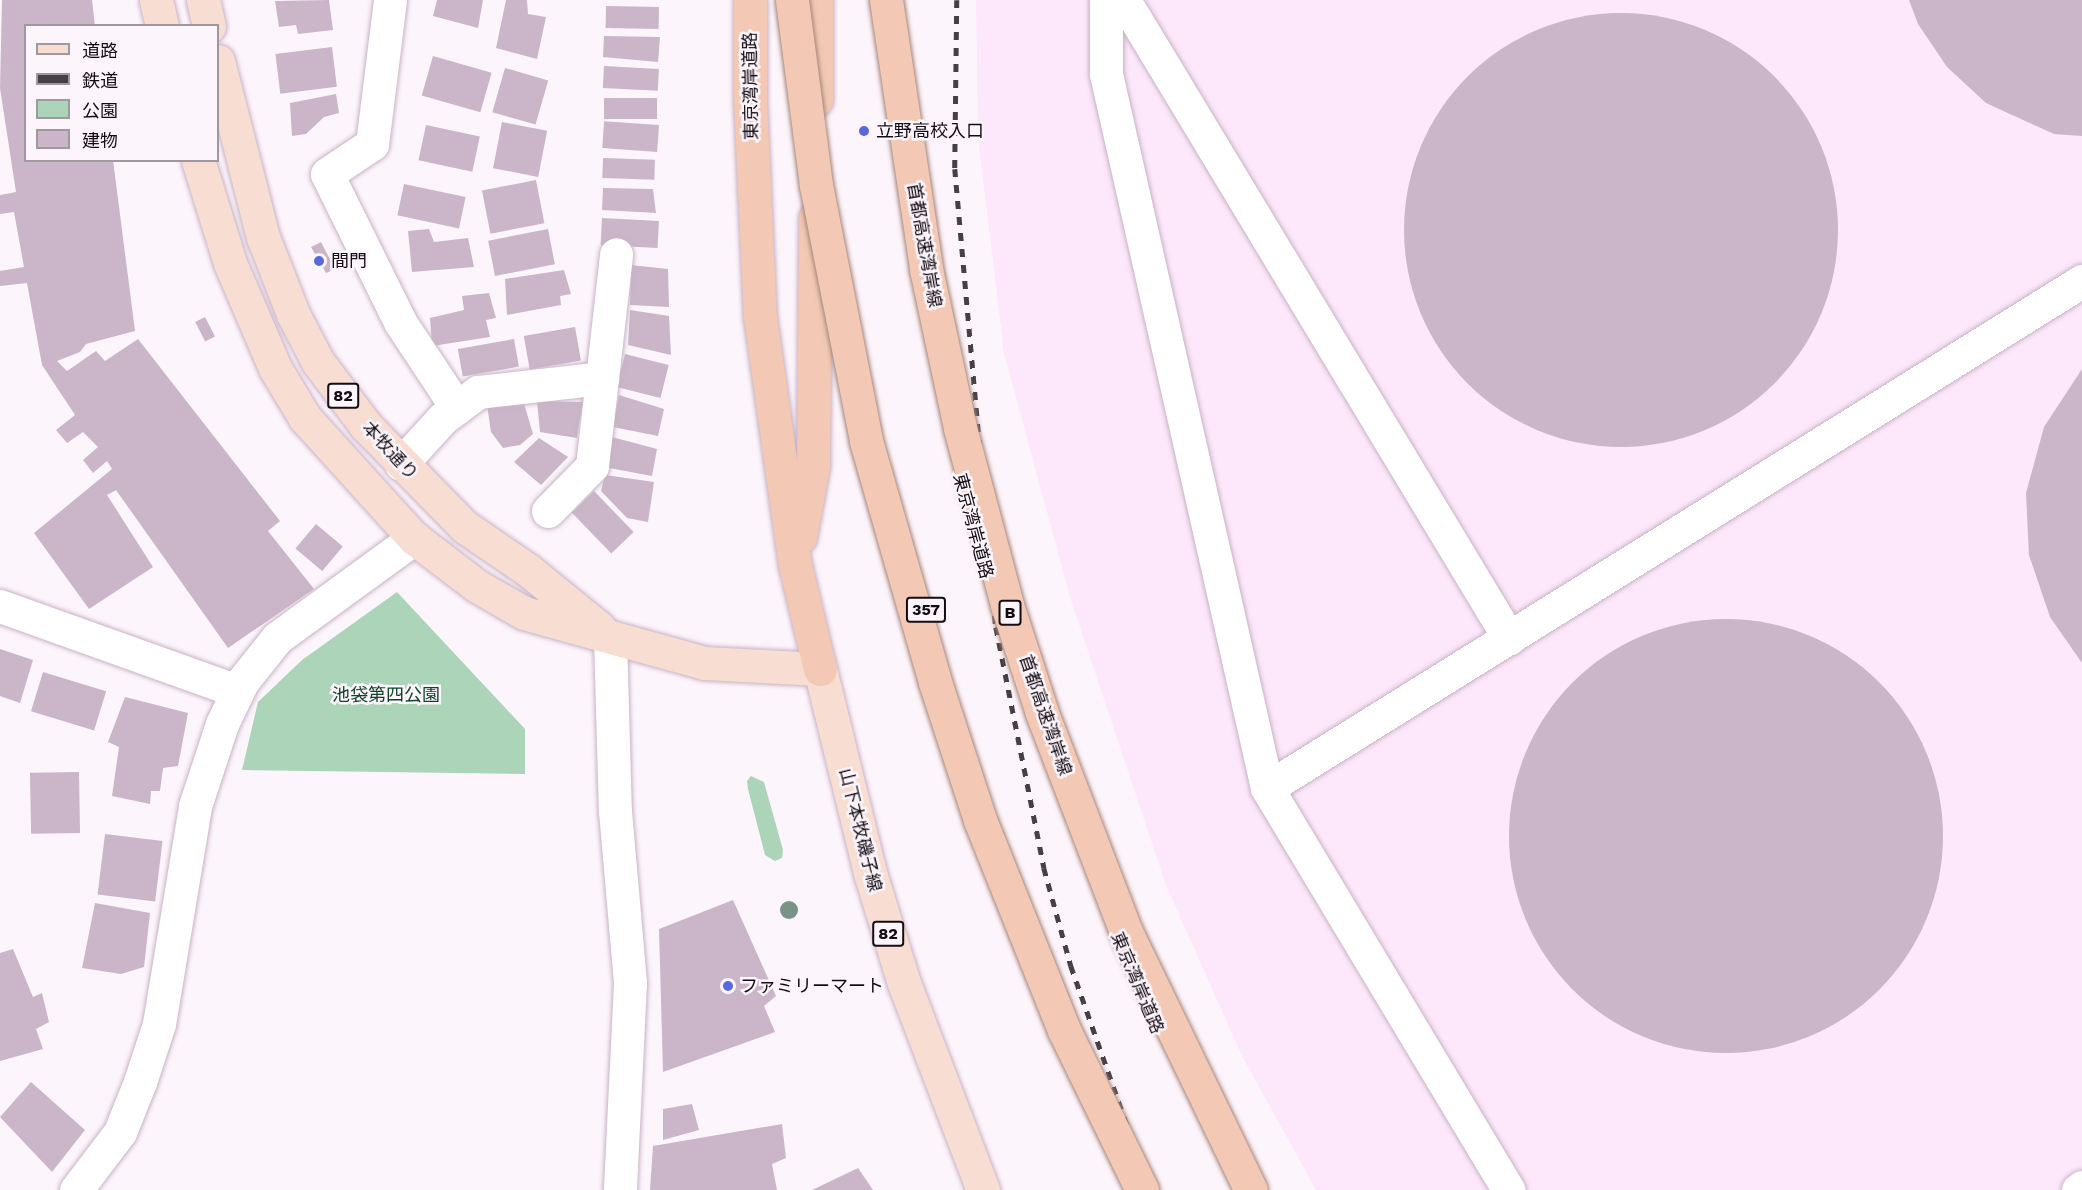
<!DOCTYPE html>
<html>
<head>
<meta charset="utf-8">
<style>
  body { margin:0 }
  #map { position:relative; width:2082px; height:1190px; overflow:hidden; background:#fdf5fc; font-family:"Work Sans","Noto Sans JP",sans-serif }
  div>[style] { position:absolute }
  .built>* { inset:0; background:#fde7fa }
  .green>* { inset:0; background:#abd4b9 }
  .building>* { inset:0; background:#cab6c8; transform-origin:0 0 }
  .round { border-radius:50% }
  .roads { filter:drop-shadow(0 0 2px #c8b3c5) drop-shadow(0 0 2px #c8b3c5) }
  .minor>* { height:33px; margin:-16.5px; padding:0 16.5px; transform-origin:16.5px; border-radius:16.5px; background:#fff }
  .major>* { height:33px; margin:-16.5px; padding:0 16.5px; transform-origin:16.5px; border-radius:16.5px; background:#f8ded2 }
  .highway>* { height:33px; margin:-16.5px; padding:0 16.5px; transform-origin:16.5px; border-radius:16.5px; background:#f3c8b4 }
  .rail>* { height:4.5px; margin-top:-2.25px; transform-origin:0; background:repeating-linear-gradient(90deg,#463f45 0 8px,transparent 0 16px) }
  .bridges { filter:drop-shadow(0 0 2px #a5867b) drop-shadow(0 0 2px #a5867b) }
  .highway-bridge>* { height:33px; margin:-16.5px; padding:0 16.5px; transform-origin:16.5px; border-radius:16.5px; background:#f3c8b4 }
  .trees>* { width:18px; height:18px; margin:-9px; border-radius:50%; background:#7a9387 }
  .dots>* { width:16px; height:16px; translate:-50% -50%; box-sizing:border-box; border:3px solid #fdf5fc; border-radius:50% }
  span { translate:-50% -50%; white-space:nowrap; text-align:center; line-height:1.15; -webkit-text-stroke:5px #fdf5fc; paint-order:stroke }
  .shield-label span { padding:2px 4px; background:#fdf5fc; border:2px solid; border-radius:4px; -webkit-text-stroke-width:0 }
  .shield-label { font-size:16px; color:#130c12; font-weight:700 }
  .street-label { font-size:18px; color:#130c12 }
  .poi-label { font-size:18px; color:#130c12 }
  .left { translate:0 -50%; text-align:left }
  .park-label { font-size:18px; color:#0e4327 }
  .legend { position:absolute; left:24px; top:24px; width:195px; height:138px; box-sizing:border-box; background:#fdf5fc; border:2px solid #9f989e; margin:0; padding:8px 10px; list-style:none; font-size:18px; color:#130c12 }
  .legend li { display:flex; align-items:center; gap:12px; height:30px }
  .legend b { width:30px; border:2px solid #9f989e }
</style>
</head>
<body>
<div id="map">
  <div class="built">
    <div style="clip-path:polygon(976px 0,2082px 0,2082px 1190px,1316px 1190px,1241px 1054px,1166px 885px,1070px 597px,1004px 353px,978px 137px)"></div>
  </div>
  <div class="green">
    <div style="clip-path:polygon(397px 592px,525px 729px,525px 774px,242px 770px,258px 702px,302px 660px)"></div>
    <div style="clip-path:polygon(751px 776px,764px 782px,783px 850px,782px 858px,775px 861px,765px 855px,748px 789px,747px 781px)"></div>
  </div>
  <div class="building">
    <div style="clip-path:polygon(2px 0,92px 0,95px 26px,26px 26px,26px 160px,113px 160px,135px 331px,86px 344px,80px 352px,57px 361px,67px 371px,96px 351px,105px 361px,138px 339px,280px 521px,268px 531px,314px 589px,228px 648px,116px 490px,107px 495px,153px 567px,89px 609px,34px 533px,112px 469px,107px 461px,93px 473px,83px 460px,98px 447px,83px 432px,67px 443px,56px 430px,75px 415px,42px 365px,27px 283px,0 286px,0 271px,24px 267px,14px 212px,0 214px,0 195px,16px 192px,0 88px)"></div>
    <div style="clip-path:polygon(329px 0,333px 30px,298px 34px,296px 25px,279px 27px,275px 1px)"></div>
    <div style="clip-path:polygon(437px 0,483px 0,478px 28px,433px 16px)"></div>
    <div style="clip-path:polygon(506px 0,527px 0,528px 14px,546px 17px,537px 59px,496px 48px)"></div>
    <div style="clip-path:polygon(1909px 0,2082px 0,2082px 136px,2054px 134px,1986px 103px,1947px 67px,1918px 24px)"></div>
    <div style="left:606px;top:6px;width:53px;height:22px;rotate:1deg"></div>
    <div class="round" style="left:1404px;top:13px;width:434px;height:434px"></div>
    <div style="clip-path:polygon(604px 36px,660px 37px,658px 62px,603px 57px)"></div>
    <div style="left:332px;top:47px;width:40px;height:57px;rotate:83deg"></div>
    <div style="left:433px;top:56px;width:61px;height:41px;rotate:16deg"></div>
    <div style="left:604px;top:66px;width:55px;height:22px;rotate:3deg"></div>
    <div style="left:505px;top:68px;width:45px;height:46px;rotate:16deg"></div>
    <div style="clip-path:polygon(336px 94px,339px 113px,324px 117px,306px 134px,292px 136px,290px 103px)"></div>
    <div style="left:604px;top:98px;width:53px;height:21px"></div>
    <div style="left:502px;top:122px;width:46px;height:47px;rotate:11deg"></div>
    <div style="left:426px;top:125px;width:55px;height:36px;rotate:12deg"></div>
    <div style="left:659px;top:125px;width:27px;height:55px;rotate:94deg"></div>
    <div style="left:603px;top:158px;width:52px;height:20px;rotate:2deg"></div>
    <div style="left:536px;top:180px;width:44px;height:55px;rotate:79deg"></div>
    <div style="left:404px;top:184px;width:63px;height:32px;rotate:12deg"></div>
    <div style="clip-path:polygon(603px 188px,653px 189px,656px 213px,602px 210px)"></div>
    <div style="left:602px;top:218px;width:57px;height:27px;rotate:3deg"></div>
    <div style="clip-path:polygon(429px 229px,434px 242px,468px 238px,474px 267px,412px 272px,408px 231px)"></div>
    <div style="left:548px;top:229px;width:36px;height:61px;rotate:79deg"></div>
    <div style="clip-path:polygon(321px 242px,335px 269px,326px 273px,311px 247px)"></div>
    <div style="clip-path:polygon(631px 265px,668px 269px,669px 307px,630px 305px)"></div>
    <div style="clip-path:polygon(564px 270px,571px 294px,560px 296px,561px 305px,507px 315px,505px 279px)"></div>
    <div style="clip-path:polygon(489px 293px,496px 318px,486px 320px,490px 337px,432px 346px,430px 318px,464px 310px,462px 296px)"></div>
    <div style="clip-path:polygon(630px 310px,669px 316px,671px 355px,628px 345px)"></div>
    <div style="left:205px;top:317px;width:22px;height:11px;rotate:63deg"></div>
    <div style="left:575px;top:327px;width:34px;height:52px;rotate:80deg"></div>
    <div style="left:514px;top:339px;width:28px;height:57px;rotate:80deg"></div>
    <div style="left:625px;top:354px;width:45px;height:34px;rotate:14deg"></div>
    <div style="clip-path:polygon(2082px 369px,2082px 663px,2050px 617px,2029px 555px,2026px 493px,2044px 427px)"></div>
    <div style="clip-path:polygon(619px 395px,664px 409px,658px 436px,613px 427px)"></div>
    <div style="clip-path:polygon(523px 400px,533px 434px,520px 445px,503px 448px,491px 432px,487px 405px)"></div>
    <div style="clip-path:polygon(537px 401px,583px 402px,577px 438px,540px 432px)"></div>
    <div style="clip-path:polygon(612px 437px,657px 449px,652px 476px,604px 467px)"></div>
    <div style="clip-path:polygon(539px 438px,568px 457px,541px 485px,514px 462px)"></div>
    <div style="clip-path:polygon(605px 475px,654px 482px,648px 522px,627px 518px,601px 491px)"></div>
    <div style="left:594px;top:491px;width:57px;height:31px;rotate:46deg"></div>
    <div style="left:316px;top:524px;width:35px;height:32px;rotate:40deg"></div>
    <div class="round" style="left:1509px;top:619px;width:434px;height:434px"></div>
    <div style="clip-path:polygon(0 649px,33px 660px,20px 703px,0 696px)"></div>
    <div style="left:43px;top:672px;width:66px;height:41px;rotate:17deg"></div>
    <div style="clip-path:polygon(125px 697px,188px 713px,178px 766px,163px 768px,160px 791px,151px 791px,150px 804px,112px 796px,119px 747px,108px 742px)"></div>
    <div style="left:79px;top:772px;width:61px;height:49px;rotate:89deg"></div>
    <div style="left:105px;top:834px;width:58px;height:61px;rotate:7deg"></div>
    <div style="clip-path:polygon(733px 900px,776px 996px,764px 1006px,775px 1032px,663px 1072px,659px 929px)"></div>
    <div style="clip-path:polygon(95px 903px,150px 913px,144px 967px,121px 974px,82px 968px)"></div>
    <div style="clip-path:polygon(13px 949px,33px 997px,42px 993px,49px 1022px,36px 1029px,43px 1049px,0 1061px,0 953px)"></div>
    <div style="clip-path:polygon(31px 1082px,85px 1130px,52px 1172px,0 1117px)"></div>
    <div style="clip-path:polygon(692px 1104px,699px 1130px,663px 1140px,663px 1109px)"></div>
    <div style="clip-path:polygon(782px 1124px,786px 1158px,772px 1164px,777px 1190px,650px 1190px,653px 1146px)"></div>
    <div style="clip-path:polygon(858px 1168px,873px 1190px,812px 1190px)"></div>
  </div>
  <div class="roads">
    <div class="minor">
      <div style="left:390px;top:0;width:145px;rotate:97.1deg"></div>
      <div style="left:372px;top:144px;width:54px;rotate:146.3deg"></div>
      <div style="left:327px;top:174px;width:165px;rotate:63.7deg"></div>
      <div style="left:400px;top:322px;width:103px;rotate:56.5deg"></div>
      <div style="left:1106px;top:0;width:74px;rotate:90deg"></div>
      <div style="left:1106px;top:74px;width:732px;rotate:77.29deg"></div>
      <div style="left:1267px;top:788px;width:469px;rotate:59deg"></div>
      <div style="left:1130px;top:10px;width:734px;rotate:58.89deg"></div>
      <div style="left:401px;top:464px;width:62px;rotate:-47.6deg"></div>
      <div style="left:443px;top:418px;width:44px;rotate:-36.6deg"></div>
      <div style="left:478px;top:392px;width:125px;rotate:-6.4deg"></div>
      <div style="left:548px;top:511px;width:63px;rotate:-45.6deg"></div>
      <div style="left:592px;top:466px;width:213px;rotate:-83.5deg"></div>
      <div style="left:0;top:606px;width:252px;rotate:19.7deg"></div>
      <div style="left:610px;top:637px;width:174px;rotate:88.4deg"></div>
      <div style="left:615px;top:811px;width:173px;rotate:85deg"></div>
      <div style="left:630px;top:983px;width:207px;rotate:92.8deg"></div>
      <div style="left:1267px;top:788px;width:960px;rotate:-31.89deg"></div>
      <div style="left:76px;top:1190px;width:73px;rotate:-52.8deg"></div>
      <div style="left:120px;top:1132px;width:54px;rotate:-68.2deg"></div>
      <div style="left:140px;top:1082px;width:61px;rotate:-71.9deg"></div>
      <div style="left:159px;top:1024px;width:221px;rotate:-80.6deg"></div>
      <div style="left:195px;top:806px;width:86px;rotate:-71.8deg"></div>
      <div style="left:222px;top:724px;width:47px;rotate:-64.5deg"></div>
      <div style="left:242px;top:682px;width:56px;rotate:-51.5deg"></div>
      <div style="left:277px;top:638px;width:170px;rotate:-36.1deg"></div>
      <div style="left:2078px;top:1190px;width:5px;rotate:-37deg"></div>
    </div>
    <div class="major">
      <div style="left:156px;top:0;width:27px;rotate:77deg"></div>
      <div style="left:203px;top:0;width:27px;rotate:77deg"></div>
      <div style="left:218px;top:61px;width:182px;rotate:75.7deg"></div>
      <div style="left:263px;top:237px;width:83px;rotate:68.7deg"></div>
      <div style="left:293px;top:314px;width:54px;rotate:62.5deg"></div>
      <div style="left:318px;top:362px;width:80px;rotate:53.1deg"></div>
      <div style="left:366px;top:426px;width:141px;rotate:45.6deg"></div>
      <div style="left:465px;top:527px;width:76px;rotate:34.3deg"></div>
      <div style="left:528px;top:570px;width:92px;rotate:39.2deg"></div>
      <div style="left:198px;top:160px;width:108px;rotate:72.7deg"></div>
      <div style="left:230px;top:263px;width:114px;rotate:66.8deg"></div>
      <div style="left:275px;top:368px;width:58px;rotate:59deg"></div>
      <div style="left:305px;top:418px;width:162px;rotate:47.8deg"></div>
      <div style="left:414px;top:538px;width:79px;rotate:37.3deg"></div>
      <div style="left:477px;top:586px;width:54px;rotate:29.9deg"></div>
      <div style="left:524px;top:613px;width:187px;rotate:15.5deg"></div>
      <div style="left:704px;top:663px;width:116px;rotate:3deg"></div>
      <div style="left:820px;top:669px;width:213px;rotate:76.2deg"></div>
      <div style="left:871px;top:876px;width:112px;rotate:72.9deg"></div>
      <div style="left:904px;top:983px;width:222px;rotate:69.1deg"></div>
    </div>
    <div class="highway">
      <div style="left:750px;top:0;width:100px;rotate:90deg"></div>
      <div style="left:750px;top:100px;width:217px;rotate:87.4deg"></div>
      <div style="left:760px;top:317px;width:250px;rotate:82deg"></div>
      <div style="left:795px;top:565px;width:107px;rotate:76.5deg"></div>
      <div style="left:816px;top:100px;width:100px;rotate:-90deg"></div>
      <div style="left:800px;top:537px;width:72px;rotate:-79.6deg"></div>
      <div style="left:813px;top:466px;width:248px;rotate:-89.5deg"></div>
    </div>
  </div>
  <div class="rail">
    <div style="left:957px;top:0;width:169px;rotate:90.7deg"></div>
    <div style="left:955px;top:169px;width:460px;rotate:84.9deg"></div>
    <div style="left:996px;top:627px;width:246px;rotate:78.7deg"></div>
    <div style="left:1044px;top:868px;width:102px;rotate:74.6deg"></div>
    <div style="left:1071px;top:966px;width:238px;rotate:70.6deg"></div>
  </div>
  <div class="bridges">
    <div class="highway-bridge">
      <div style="left:792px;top:0;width:187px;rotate:82.6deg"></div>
      <div style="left:816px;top:185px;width:261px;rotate:78.9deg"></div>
      <div style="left:866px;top:441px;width:251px;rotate:74deg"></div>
      <div style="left:935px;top:682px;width:145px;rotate:71.9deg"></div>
      <div style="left:980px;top:820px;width:226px;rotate:68.2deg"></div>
      <div style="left:1064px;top:1030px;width:178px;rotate:64deg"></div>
      <div style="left:886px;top:0;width:272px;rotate:81.5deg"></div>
      <div style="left:926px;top:269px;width:163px;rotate:77.9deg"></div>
      <div style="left:960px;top:428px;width:183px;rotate:75.1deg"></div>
      <div style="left:1007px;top:605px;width:114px;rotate:72deg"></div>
      <div style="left:1042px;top:713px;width:237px;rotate:69deg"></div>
      <div style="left:1127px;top:934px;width:284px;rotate:64.2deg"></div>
    </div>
  </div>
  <div class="trees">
    <div style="left:789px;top:910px"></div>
  </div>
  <div class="dots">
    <div style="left:864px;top:131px;background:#5668de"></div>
    <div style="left:319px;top:261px;background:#5668de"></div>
    <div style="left:728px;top:986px;background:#5668de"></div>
  </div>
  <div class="shield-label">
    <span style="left:343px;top:396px">82</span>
    <span style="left:926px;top:610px">357</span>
    <span style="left:1010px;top:613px">B</span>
    <span style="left:888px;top:934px">82</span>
  </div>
  <div class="street-label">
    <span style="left:751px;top:86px;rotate:-91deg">東京湾岸道路</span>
    <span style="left:924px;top:245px;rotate:80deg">首都高速湾岸線</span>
    <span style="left:390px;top:451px;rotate:47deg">本牧通り</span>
    <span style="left:973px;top:526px;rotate:75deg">東京湾岸道路</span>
    <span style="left:1045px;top:715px;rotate:71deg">首都高速湾岸線</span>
    <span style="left:860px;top:830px;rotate:76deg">山下本牧磯子線</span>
    <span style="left:1137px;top:983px;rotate:67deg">東京湾岸道路</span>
  </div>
  <div class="poi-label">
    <span class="left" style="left:876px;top:131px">立野高校入口</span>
    <span class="left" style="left:331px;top:261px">間門</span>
    <span class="left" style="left:740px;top:986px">ファミリーマート</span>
  </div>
  <div class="park-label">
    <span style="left:386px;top:695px">池袋第四公園</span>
  </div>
  <ul class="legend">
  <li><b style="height:8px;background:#f8ded2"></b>道路</li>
  <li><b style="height:8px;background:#463f45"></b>鉄道</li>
  <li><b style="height:16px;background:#abd4b9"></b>公園</li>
  <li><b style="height:16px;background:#cab6c8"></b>建物</li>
  </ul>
</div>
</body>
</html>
